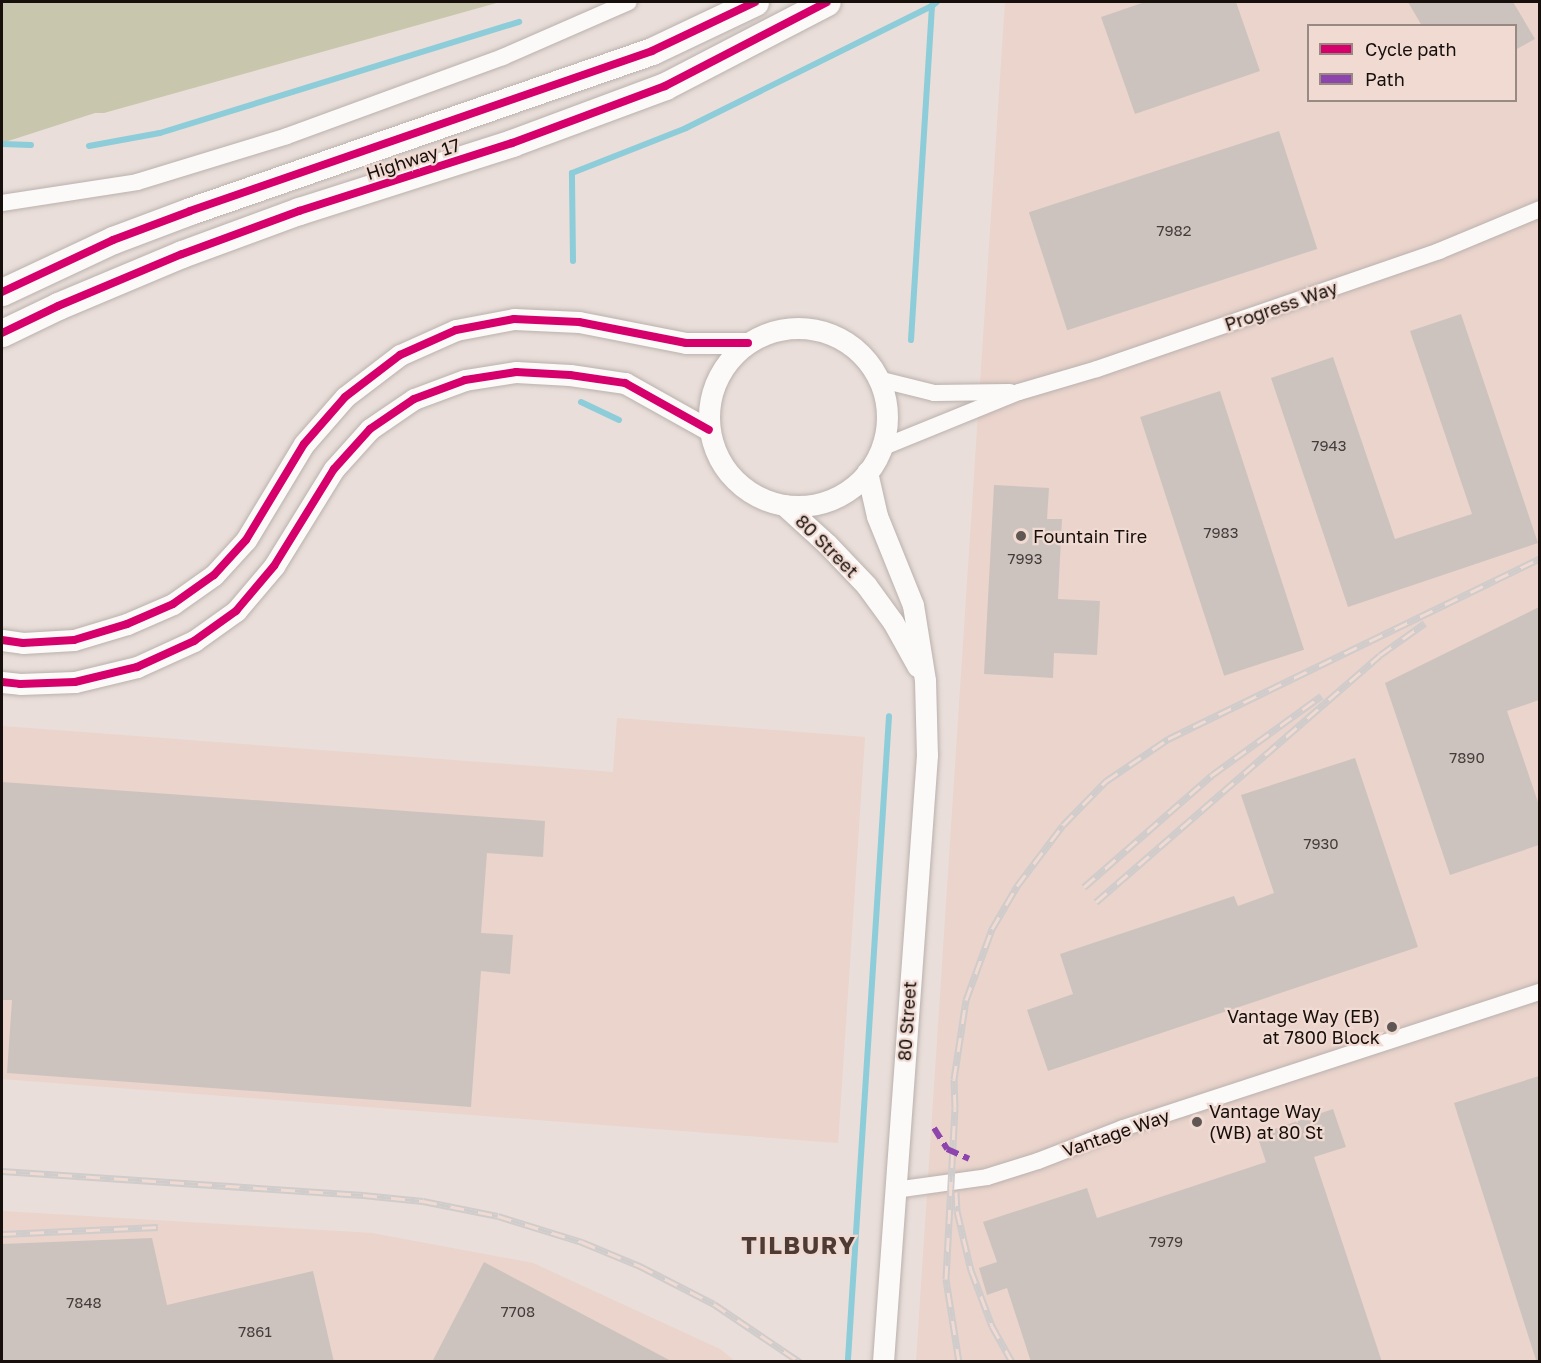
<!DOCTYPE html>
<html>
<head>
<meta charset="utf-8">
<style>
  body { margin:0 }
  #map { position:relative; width:1541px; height:1363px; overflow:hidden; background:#e9ded9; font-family:"Golos Text",sans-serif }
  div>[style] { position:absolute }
  .built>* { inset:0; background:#ead4cc }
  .green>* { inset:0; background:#c8c6ac }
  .stream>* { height:6px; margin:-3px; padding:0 3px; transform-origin:3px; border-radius:3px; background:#8dccd9 }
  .building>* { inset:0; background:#ccc3bf; transform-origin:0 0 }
  .roads { filter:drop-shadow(0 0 2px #bab1ad) drop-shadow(0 0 2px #bab1ad) }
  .minor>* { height:16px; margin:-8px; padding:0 8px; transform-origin:8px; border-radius:8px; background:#fcfaf9 }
  .tertiary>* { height:21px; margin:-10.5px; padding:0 10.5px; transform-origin:10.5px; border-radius:10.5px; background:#fcfaf9 }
  .tertiary>.ring { margin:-10.5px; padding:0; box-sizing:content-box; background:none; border:21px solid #fcfaf9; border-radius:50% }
  .trunk>* { height:27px; margin:-13.5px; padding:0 13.5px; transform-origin:13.5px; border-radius:13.5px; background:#fcfaf9 }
  .rail>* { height:7px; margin-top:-3.5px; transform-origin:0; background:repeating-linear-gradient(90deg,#f0dad2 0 14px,#d0cccb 0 28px); box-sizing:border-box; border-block:2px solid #d0cccb }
  .quiet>* { height:6px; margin-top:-3px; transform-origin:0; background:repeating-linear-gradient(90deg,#8e44ad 0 12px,transparent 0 18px) }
  .cycleway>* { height:8px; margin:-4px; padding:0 4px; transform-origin:4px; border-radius:4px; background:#d6006c }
  .dots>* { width:16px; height:16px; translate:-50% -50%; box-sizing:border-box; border:3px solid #f0dad2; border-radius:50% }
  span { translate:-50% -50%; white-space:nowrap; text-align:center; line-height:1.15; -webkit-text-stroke:4.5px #f0dad2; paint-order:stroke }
  .number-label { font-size:15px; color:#443c39 }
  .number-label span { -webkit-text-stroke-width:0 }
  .street-label { font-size:18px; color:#160f0c }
  .poi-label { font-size:18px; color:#160f0c }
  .left { translate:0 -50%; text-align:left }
  .right { translate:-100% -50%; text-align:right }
  .district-label { font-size:24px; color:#4d3b35; font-weight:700; letter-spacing:1.5px }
  .frame { position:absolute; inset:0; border:3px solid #160f0c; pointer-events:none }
  .legend { position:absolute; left:1307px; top:24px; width:210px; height:78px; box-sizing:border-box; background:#f0dad2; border:2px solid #998983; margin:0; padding:8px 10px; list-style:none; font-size:18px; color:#160f0c }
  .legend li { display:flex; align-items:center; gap:12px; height:30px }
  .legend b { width:30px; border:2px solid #998983 }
</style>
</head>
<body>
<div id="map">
  <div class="built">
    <div style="clip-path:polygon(evenodd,1005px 2px,1539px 2px,1539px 1361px,916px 1362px,1005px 2px,1308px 26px,1516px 26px,1516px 100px,1308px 100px,1308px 26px)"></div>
    <div style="clip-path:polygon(617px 718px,865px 737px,838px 1143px,2px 1079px,2px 726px,613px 772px)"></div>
    <div style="clip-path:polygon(2px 1211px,372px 1233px,533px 1263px,720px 1349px,735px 1361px,2px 1361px)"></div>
  </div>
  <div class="green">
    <div style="clip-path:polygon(2px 2px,500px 2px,104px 113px,95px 113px,2px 143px)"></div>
  </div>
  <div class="stream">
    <div style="left:2px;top:144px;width:29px;rotate:2deg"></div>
    <div style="left:89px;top:146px;width:72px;rotate:-10.4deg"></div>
    <div style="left:160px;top:133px;width:376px;rotate:-17.2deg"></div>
    <div style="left:573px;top:261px;width:88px;rotate:-90.7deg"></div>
    <div style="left:572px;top:173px;width:123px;rotate:-21.5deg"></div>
    <div style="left:686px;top:128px;width:275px;rotate:-26.4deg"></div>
    <div style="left:911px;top:340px;width:335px;rotate:-86.4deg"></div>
    <div style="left:932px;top:6px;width:6px;rotate:-39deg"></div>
    <div style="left:581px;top:402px;width:42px;rotate:25.3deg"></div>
    <div style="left:848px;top:1359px;width:644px;rotate:-86.35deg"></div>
  </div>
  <div class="building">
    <div style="clip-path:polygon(1145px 2px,1236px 2px,1260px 71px,1135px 114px,1101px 17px)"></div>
    <div style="clip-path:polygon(1408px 2px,1513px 2px,1535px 39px,1515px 50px,1515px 26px,1422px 26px)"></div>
    <div style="left:1279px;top:131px;width:124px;height:263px;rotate:72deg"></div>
    <div style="clip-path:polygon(1461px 314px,1538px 543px,1348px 607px,1271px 378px,1333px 357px,1395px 539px,1472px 514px,1410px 331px)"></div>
    <div style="left:1220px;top:391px;width:272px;height:84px;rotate:72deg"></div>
    <div style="clip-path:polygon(994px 485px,1049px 488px,1047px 519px,1062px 519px,1058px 599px,1100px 601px,1097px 655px,1054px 653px,1053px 678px,984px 674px)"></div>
    <div style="clip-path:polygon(1539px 607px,1539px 700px,1507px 711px,1539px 805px,1539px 845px,1450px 875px,1385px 683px)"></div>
    <div style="clip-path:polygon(1355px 758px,1418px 947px,1048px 1071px,1027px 1010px,1073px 994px,1060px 954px,1234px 896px,1238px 906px,1274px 893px,1241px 795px)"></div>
    <div style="clip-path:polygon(2px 782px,545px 821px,543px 857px,487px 853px,481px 933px,513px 935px,510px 974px,481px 971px,471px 1107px,7px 1073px,12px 1000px,2px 1000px)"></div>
    <div style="clip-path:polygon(1539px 1076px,1539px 1360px,1536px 1360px,1454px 1103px)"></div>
    <div style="clip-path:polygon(1333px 1109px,1346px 1147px,1314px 1157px,1382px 1362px,1031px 1362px,1007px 1288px,987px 1295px,979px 1268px,997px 1262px,983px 1222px,1087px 1188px,1097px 1218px,1266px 1162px,1257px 1135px)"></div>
    <div style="clip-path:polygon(152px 1238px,167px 1305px,313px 1271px,334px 1362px,2px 1362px,2px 1244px)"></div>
    <div style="clip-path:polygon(484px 1262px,673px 1362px,432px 1362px)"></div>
  </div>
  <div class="roads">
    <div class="minor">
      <div style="left:2px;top:203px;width:137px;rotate:-8.8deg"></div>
      <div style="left:137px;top:182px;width:157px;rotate:-17deg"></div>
      <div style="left:287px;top:136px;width:230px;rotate:-20.1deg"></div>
      <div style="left:503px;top:57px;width:137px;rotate:-23.6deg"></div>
      <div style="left:878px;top:379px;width:58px;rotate:14deg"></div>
      <div style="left:934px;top:393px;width:76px;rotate:-0.8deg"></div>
      <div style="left:881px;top:448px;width:149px;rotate:-22.1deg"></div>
      <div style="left:1019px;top:392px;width:81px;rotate:-16.4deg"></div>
      <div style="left:1097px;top:369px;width:362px;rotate:-19deg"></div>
      <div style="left:1439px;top:251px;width:109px;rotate:-22.6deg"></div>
      <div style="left:895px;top:1190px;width:93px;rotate:-8deg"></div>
      <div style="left:987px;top:1177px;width:53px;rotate:-17.4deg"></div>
      <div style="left:1038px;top:1161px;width:91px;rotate:-21.2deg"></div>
      <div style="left:1123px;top:1128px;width:439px;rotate:-18.1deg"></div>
    </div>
    <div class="tertiary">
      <div class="ring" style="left:709px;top:328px;width:157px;height:157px"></div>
      <div style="left:867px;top:472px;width:45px;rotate:77.2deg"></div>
      <div style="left:877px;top:516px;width:96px;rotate:68deg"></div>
      <div style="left:913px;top:605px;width:76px;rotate:80.9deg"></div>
      <div style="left:925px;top:680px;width:75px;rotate:88.5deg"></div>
      <div style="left:927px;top:755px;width:609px;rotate:94.15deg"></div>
      <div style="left:784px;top:505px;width:58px;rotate:42.2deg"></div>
      <div style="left:827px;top:544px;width:57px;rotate:46.4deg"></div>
      <div style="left:866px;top:585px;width:46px;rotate:53.9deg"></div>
      <div style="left:893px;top:622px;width:51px;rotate:60.9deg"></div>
      <div style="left:2px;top:640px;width:21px;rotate:8deg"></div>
      <div style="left:23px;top:643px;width:51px;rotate:-3.4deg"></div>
      <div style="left:74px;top:640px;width:55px;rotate:-16.8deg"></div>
      <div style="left:127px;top:624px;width:50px;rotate:-23.5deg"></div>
      <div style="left:173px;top:604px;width:50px;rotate:-35.3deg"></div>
      <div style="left:214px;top:575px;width:47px;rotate:-47.6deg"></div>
      <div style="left:246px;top:540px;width:112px;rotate:-58.9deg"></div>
      <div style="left:304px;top:444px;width:62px;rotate:-48.9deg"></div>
      <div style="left:345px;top:397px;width:69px;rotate:-37.4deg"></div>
      <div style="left:400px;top:355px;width:61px;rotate:-24.1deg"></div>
      <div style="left:456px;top:330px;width:59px;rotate:-10.7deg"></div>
      <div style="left:514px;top:319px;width:65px;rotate:2.6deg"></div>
      <div style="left:579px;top:322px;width:109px;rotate:11.1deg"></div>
      <div style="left:686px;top:343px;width:62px"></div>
      <div style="left:2px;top:682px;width:18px;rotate:6deg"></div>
      <div style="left:20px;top:684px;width:55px;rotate:-2.1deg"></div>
      <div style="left:75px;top:682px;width:64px;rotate:-13.6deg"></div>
      <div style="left:137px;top:667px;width:63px;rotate:-24.5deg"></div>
      <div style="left:194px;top:641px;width:52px;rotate:-35.5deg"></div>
      <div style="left:236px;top:611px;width:59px;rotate:-49.8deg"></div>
      <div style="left:274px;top:566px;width:114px;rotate:-58.3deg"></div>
      <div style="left:334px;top:469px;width:54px;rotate:-48deg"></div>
      <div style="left:370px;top:429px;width:53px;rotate:-34.3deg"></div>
      <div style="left:414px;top:399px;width:54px;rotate:-20.4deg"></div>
      <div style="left:465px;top:380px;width:52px;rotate:-8.9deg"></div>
      <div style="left:516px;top:372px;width:54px;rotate:3.2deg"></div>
      <div style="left:570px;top:375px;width:56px;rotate:8.3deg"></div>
      <div style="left:625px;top:383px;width:96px;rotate:29.2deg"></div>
    </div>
    <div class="trunk">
      <div style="left:2px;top:292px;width:123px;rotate:-25.1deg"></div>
      <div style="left:113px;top:240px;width:82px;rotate:-20.6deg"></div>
      <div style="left:190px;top:211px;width:489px;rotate:-19.1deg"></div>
      <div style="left:652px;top:51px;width:114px;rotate:-25.4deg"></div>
      <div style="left:2px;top:333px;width:62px;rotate:-25.7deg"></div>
      <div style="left:58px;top:306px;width:134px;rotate:-22.8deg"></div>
      <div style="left:182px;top:254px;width:125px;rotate:-20.2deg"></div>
      <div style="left:299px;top:211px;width:224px;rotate:-17.7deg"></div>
      <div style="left:512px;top:143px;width:163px;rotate:-20.4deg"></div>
      <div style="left:665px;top:86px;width:182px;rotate:-27.4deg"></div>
    </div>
  </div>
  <div class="rail">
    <div style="left:1084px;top:887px;width:170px;rotate:-41.2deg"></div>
    <div style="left:1212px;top:775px;width:135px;rotate:-35.9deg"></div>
    <div style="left:1096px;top:902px;width:376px;rotate:-41deg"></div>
    <div style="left:1380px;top:655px;width:55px;rotate:-35.4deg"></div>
    <div style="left:2px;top:1171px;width:362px;rotate:3.8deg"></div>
    <div style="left:363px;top:1195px;width:60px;rotate:5.7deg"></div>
    <div style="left:423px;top:1201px;width:76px;rotate:11.3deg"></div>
    <div style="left:498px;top:1216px;width:88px;rotate:17.2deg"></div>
    <div style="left:582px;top:1242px;width:63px;rotate:22.5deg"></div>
    <div style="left:640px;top:1266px;width:83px;rotate:27.2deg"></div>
    <div style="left:714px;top:1304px;width:104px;rotate:34deg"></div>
    <div style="left:956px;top:1192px;width:19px;rotate:87deg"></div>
    <div style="left:957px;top:1211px;width:61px;rotate:76.7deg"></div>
    <div style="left:971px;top:1270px;width:60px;rotate:69.4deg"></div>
    <div style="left:992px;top:1326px;width:41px;rotate:60.9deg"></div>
    <div style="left:2px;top:1234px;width:156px;rotate:-2.6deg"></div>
    <div style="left:959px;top:1362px;width:84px;rotate:-98.9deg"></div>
    <div style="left:946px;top:1279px;width:171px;rotate:-87deg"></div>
    <div style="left:955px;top:1108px;width:29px;rotate:-92deg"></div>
    <div style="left:954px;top:1079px;width:80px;rotate:-81.4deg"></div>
    <div style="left:966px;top:1000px;width:76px;rotate:-69.9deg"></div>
    <div style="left:992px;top:929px;width:50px;rotate:-59.8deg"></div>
    <div style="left:1017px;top:886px;width:76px;rotate:-53deg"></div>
    <div style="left:1063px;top:825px;width:62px;rotate:-45.7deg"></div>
    <div style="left:1106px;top:781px;width:75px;rotate:-34.1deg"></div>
    <div style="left:1168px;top:739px;width:414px;rotate:-25.9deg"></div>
  </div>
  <div class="quiet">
    <div style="left:934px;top:1128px;width:25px;rotate:58deg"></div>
    <div style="left:947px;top:1149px;width:24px;rotate:24deg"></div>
  </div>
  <div class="cycleway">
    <div style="left:2px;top:292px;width:123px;rotate:-25.1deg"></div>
    <div style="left:113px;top:240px;width:82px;rotate:-20.6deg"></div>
    <div style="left:190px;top:211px;width:489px;rotate:-19.1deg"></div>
    <div style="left:652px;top:51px;width:114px;rotate:-25.4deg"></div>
    <div style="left:2px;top:333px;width:62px;rotate:-25.7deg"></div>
    <div style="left:58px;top:306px;width:134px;rotate:-22.8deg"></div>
    <div style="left:182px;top:254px;width:125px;rotate:-20.2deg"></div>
    <div style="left:299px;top:211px;width:224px;rotate:-17.7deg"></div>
    <div style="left:512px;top:143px;width:163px;rotate:-20.4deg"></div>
    <div style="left:665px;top:86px;width:182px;rotate:-27.4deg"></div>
    <div style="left:2px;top:640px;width:21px;rotate:8deg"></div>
    <div style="left:23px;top:643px;width:51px;rotate:-3.4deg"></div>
    <div style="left:74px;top:640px;width:55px;rotate:-16.8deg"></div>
    <div style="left:127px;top:624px;width:50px;rotate:-23.5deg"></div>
    <div style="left:173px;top:604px;width:50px;rotate:-35.3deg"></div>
    <div style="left:214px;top:575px;width:47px;rotate:-47.6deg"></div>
    <div style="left:246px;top:540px;width:112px;rotate:-58.9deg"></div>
    <div style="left:304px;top:444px;width:62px;rotate:-48.9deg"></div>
    <div style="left:345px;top:397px;width:69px;rotate:-37.4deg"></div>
    <div style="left:400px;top:355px;width:61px;rotate:-24.1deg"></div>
    <div style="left:456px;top:330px;width:59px;rotate:-10.7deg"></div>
    <div style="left:514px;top:319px;width:65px;rotate:2.6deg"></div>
    <div style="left:579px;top:322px;width:109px;rotate:11.1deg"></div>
    <div style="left:686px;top:343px;width:62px"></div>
    <div style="left:2px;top:682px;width:18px;rotate:6deg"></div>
    <div style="left:20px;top:684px;width:55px;rotate:-2.1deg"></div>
    <div style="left:75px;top:682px;width:64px;rotate:-13.6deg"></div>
    <div style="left:137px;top:667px;width:63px;rotate:-24.5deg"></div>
    <div style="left:194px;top:641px;width:52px;rotate:-35.5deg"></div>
    <div style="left:236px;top:611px;width:59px;rotate:-49.8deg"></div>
    <div style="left:274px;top:566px;width:114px;rotate:-58.3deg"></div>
    <div style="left:334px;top:469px;width:54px;rotate:-48deg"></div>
    <div style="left:370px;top:429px;width:53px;rotate:-34.3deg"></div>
    <div style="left:414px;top:399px;width:54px;rotate:-20.4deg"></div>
    <div style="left:465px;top:380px;width:52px;rotate:-8.9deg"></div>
    <div style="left:516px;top:372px;width:54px;rotate:3.2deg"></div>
    <div style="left:570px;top:375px;width:56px;rotate:8.3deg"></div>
    <div style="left:625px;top:383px;width:96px;rotate:29.2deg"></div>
  </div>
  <div class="dots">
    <div style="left:1021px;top:536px;background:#605754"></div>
    <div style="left:1392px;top:1027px;background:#605754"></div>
    <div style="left:1197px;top:1122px;background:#605754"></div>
  </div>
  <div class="number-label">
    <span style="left:1174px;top:231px">7982</span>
    <span style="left:1329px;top:446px">7943</span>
    <span style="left:1221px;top:533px">7983</span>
    <span style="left:1025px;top:559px">7993</span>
    <span style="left:1467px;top:758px">7890</span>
    <span style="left:1321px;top:844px">7930</span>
    <span style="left:1166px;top:1242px">7979</span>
    <span style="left:84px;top:1303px">7848</span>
    <span style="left:518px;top:1312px">7708</span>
    <span style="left:255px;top:1332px">7861</span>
  </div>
  <div class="street-label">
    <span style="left:413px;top:159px;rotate:-18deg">Highway 17</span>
    <span style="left:1281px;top:306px;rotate:-19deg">Progress Way</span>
    <span style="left:827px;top:546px;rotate:45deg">80 Street</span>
    <span style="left:907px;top:1021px;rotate:-86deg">80 Street</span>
    <span style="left:1116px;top:1133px;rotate:-19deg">Vantage Way</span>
  </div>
  <div class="poi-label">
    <span class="left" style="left:1033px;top:536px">Fountain Tire</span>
    <span class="right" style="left:1380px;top:1027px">Vantage Way (EB)<br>at 7800 Block</span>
    <span class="left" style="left:1209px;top:1122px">Vantage Way<br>(WB) at 80 St</span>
  </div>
  <div class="district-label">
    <span style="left:799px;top:1245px">TILBURY</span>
  </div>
  <div class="frame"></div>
  <ul class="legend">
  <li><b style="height:8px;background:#d6006c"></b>Cycle path</li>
  <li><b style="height:8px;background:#8e44ad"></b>Path</li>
  </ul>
</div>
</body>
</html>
